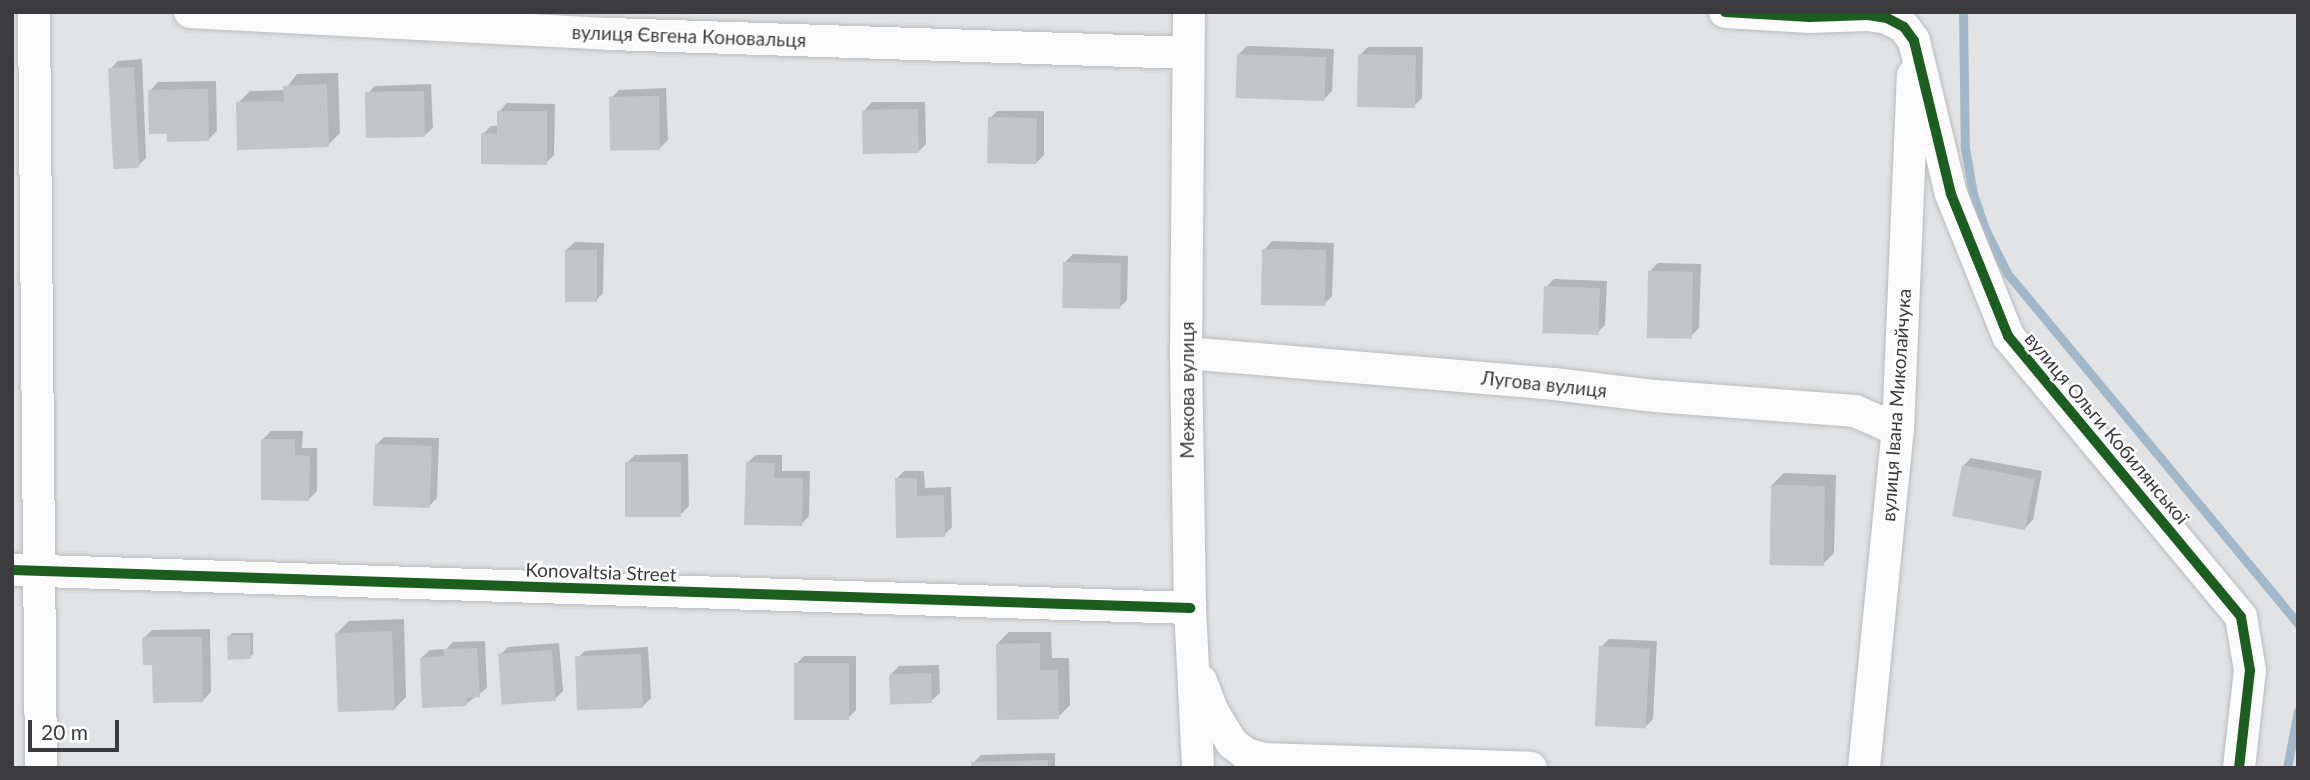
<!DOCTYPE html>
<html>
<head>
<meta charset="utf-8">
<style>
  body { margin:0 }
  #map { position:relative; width:2310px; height:780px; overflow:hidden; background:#e2e3e4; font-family:Lato,sans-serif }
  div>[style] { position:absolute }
  .shadow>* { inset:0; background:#0003 }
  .stream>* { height:9px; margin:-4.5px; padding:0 4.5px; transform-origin:4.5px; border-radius:4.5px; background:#a0b8c9 }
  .building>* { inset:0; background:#c4c5c6; transform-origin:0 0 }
  .roads { filter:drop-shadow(0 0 2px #bbbcbd) drop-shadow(0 0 2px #bbbcbd) }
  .minor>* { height:32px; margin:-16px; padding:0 16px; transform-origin:16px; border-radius:16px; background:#fbfbfb }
  .cycleway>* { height:10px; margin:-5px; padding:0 5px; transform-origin:5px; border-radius:5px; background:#1b5e20 }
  span { translate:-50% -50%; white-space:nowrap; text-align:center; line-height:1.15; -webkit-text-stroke:5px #fff; paint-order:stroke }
  .street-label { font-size:19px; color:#3b3b3d }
  .frame { position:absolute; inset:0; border:14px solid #3b3b3d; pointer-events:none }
  .scale { position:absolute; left:28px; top:720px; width:91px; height:32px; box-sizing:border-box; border:4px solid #3b3b3d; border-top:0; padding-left:9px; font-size:21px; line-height:24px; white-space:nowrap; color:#3b3b3d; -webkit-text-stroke:5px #fff; paint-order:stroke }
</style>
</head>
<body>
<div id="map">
  <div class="shadow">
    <div style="clip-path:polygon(1247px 46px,1334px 49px,1332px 91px,1324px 99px,1239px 54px)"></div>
    <div style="clip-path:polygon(1368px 47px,1423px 47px,1422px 98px,1414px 106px,1360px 55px)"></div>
    <div style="clip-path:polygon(142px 59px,146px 158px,138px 166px,110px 69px,118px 61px)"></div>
    <div style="clip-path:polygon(338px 73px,340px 133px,328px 145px,238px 103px,250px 91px,285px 90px,297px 74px)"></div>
    <div style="clip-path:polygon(216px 81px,217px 131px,209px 139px,169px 132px,150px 91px,158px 82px)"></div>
    <div style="clip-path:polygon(431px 84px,433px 128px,424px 136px,367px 94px,375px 86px)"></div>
    <div style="clip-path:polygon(666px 88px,668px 140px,660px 148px,611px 98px,619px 90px)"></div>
    <div style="clip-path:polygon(872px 102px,925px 102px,926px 144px,918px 152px,864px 111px)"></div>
    <div style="clip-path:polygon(507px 103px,555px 104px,554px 155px,546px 163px,483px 134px,491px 126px,499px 126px,499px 112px)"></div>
    <div style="clip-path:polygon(997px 111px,1044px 111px,1044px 155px,1036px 163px,989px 119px)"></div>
    <div style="clip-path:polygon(1272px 241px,1334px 243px,1332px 296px,1324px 304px,1264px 250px)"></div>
    <div style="clip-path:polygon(575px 242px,604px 243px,603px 293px,595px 301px,566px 250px)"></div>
    <div style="clip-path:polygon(1073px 254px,1128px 256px,1127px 300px,1119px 308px,1065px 262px)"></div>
    <div style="clip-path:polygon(1658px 263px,1701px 264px,1699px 328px,1691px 336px,1650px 271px)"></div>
    <div style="clip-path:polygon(1554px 279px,1607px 281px,1605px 325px,1597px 333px,1546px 287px)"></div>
    <div style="clip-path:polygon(271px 431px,303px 431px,302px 448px,317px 448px,317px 491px,309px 499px,263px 439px)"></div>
    <div style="clip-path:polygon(384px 437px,439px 438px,437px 498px,429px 506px,376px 445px)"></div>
    <div style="clip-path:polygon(688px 454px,689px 506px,681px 514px,627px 463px,635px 455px)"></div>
    <div style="clip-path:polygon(756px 455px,782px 455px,782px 471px,810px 471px,809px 516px,801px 524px,747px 463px)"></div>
    <div style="clip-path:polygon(1971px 458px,2042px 471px,2033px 520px,2025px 528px,1963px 466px)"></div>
    <div style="clip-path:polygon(904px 471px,924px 471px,925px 488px,951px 487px,952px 527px,944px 535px,896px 479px)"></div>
    <div style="clip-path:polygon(1784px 473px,1836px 475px,1834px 553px,1822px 565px,1772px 485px)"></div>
    <div style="clip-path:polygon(404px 619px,406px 697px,394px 709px,337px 633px,349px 621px)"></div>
    <div style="clip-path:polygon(210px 629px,211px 692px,203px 700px,154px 663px,144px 638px,152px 630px)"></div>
    <div style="clip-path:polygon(1009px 632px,1051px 632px,1052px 658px,1069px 658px,1070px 705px,1058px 717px,997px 644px)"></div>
    <div style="clip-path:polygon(232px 633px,253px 633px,253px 654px,250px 657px,229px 637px)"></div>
    <div style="clip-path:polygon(1609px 639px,1657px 641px,1653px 719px,1645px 727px,1601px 647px)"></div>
    <div style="clip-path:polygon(485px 641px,487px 688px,466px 704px,421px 658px,430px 650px,446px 649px,453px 642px)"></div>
    <div style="clip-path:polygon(559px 643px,563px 691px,555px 699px,500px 655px,508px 647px)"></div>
    <div style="clip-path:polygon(648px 647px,651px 698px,643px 706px,577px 659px,585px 651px)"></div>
    <div style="clip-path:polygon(804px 656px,856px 656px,856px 710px,848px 718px,796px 664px)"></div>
    <div style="clip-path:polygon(939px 665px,940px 693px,931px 701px,891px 674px,899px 666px)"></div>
    <div style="clip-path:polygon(1055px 753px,1055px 768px,973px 768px,973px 763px,981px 755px)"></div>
  </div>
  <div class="stream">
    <div style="left:1963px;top:12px;width:136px;rotate:89.2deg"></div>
    <div style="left:1965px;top:148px;width:47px;rotate:80.1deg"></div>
    <div style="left:1973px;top:194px;width:39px;rotate:71deg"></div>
    <div style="left:1986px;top:231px;width:47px;rotate:63.4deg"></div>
    <div style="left:2007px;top:273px;width:456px;rotate:50.3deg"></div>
    <div style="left:2287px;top:768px;width:58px;rotate:-79.1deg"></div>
  </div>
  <div class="building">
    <div style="left:1237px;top:54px;width:89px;height:44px;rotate:2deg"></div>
    <div style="left:1358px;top:54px;width:58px;height:53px;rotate:1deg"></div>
    <div style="left:134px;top:67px;width:101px;height:26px;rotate:87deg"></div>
    <div style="clip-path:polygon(327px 84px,329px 147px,237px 150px,236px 102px,284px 101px,283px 86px)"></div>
    <div style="clip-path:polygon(208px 89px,209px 141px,167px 142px,167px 134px,149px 134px,148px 90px)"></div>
    <div style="left:424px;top:91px;width:46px;height:59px;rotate:89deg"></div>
    <div style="left:659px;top:96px;width:54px;height:50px;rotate:89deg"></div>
    <div style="left:918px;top:109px;width:44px;height:56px;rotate:89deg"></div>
    <div style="clip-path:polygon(497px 111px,547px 111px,547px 165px,481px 164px,481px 133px,497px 134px)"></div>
    <div style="left:1037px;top:118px;width:46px;height:49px;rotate:91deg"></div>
    <div style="left:1262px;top:249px;width:64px;height:56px;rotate:1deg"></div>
    <div style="left:565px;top:250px;width:32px;height:52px"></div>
    <div style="left:1063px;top:262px;width:58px;height:46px;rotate:1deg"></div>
    <div style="left:1648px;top:271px;width:45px;height:67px;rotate:1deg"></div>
    <div style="left:1544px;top:286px;width:56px;height:47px;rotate:2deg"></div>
    <div style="clip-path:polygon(261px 439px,295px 439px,295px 455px,310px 456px,309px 501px,261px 500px)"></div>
    <div style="left:375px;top:444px;width:57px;height:62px;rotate:2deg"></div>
    <div style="left:625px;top:462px;width:56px;height:55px"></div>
    <div style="clip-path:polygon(746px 462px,775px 463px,774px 478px,803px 478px,802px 526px,744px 525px)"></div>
    <div style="left:1962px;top:465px;width:74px;height:52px;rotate:11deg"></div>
    <div style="clip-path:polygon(895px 478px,917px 478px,917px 496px,944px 495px,945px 537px,896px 538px)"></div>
    <div style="left:1771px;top:485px;width:54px;height:80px;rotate:1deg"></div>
    <div style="left:392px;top:631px;width:79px;height:57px;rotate:88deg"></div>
    <div style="left:250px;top:635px;width:24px;height:23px;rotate:88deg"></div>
    <div style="clip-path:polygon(142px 637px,202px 637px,203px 702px,153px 703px,152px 665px,143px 665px)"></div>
    <div style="clip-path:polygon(1040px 643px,1040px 670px,1058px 670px,1059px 719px,997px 720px,996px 644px)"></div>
    <div style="left:1599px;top:646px;width:51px;height:80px;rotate:3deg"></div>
    <div style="clip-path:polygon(477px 648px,480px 697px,467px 698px,467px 706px,422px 708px,420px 658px,444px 656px,443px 649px)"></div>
    <div style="left:552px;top:650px;width:51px;height:54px;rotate:86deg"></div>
    <div style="left:641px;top:654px;width:54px;height:66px;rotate:88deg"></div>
    <div style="left:794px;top:663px;width:55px;height:57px"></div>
    <div style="left:931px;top:673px;width:30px;height:42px;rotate:88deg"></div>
    <div style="clip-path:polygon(1048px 760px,1048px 768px,971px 768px,971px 762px)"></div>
  </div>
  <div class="roads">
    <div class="minor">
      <div style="left:34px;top:12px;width:756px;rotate:89.47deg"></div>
      <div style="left:190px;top:12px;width:421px;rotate:3deg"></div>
      <div style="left:610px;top:34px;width:578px;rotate:1.88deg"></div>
      <div style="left:1189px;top:12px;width:341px;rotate:90.5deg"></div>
      <div style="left:1186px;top:353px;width:255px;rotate:89.1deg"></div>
      <div style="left:1190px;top:608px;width:160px;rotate:87.1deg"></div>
      <div style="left:1725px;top:12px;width:85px;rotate:3.4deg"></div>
      <div style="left:1810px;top:17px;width:58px;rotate:-2deg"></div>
      <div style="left:1868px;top:15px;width:19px;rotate:9deg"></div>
      <div style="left:1887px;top:18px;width:19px;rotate:28deg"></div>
      <div style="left:1904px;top:27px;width:17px;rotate:54deg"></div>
      <div style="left:1914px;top:41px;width:157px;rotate:76.4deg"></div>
      <div style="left:1951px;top:194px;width:153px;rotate:68.1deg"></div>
      <div style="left:2008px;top:336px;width:365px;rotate:50.3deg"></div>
      <div style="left:2241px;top:617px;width:54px;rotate:80.4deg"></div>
      <div style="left:2250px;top:670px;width:99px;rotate:96.4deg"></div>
      <div style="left:1186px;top:353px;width:369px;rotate:4.8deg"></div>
      <div style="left:1554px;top:384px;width:102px;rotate:6.8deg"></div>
      <div style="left:1655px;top:396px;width:201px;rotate:4.3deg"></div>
      <div style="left:1855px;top:411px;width:47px;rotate:23.8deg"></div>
      <div style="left:12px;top:570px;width:1179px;rotate:1.85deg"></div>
      <div style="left:1201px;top:681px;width:31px;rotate:69deg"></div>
      <div style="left:1212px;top:710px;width:39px;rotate:59deg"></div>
      <div style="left:1232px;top:743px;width:18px;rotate:38deg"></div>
      <div style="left:1246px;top:754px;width:20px;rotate:15deg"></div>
      <div style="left:1265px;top:759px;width:266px;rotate:1.9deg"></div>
      <div style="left:1864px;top:768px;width:340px;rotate:-84.3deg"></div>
      <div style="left:1898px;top:430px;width:355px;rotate:-87.6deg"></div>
    </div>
  </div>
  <div class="cycleway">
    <div style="left:1725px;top:12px;width:85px;rotate:3.4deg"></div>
    <div style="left:1810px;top:17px;width:58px;rotate:-2deg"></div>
    <div style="left:1868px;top:15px;width:19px;rotate:9deg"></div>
    <div style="left:1887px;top:18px;width:19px;rotate:28deg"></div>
    <div style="left:1904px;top:27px;width:17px;rotate:54deg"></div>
    <div style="left:1914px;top:41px;width:157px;rotate:76.4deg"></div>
    <div style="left:1951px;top:194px;width:153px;rotate:68.1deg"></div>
    <div style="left:2008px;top:336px;width:365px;rotate:50.3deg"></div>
    <div style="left:2241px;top:617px;width:54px;rotate:80.4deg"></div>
    <div style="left:2250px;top:670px;width:99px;rotate:96.4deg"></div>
    <div style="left:12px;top:570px;width:1179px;rotate:1.85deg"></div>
  </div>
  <div class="street-label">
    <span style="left:689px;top:36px;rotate:2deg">вулиця Євгена Коновальця</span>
    <span style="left:1544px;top:384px;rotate:6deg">Лугова вулиця</span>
    <span style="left:1187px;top:390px;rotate:-90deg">Межова вулиця</span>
    <span style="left:1896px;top:405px;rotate:-86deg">вулиця Івана Миколайчука</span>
    <span style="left:2107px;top:428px;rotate:50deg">вулиця Ольги Кобилянської</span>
    <span style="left:601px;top:572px;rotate:2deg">Konovaltsia Street</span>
  </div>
  <div class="frame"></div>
  <div class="scale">20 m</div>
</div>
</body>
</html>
